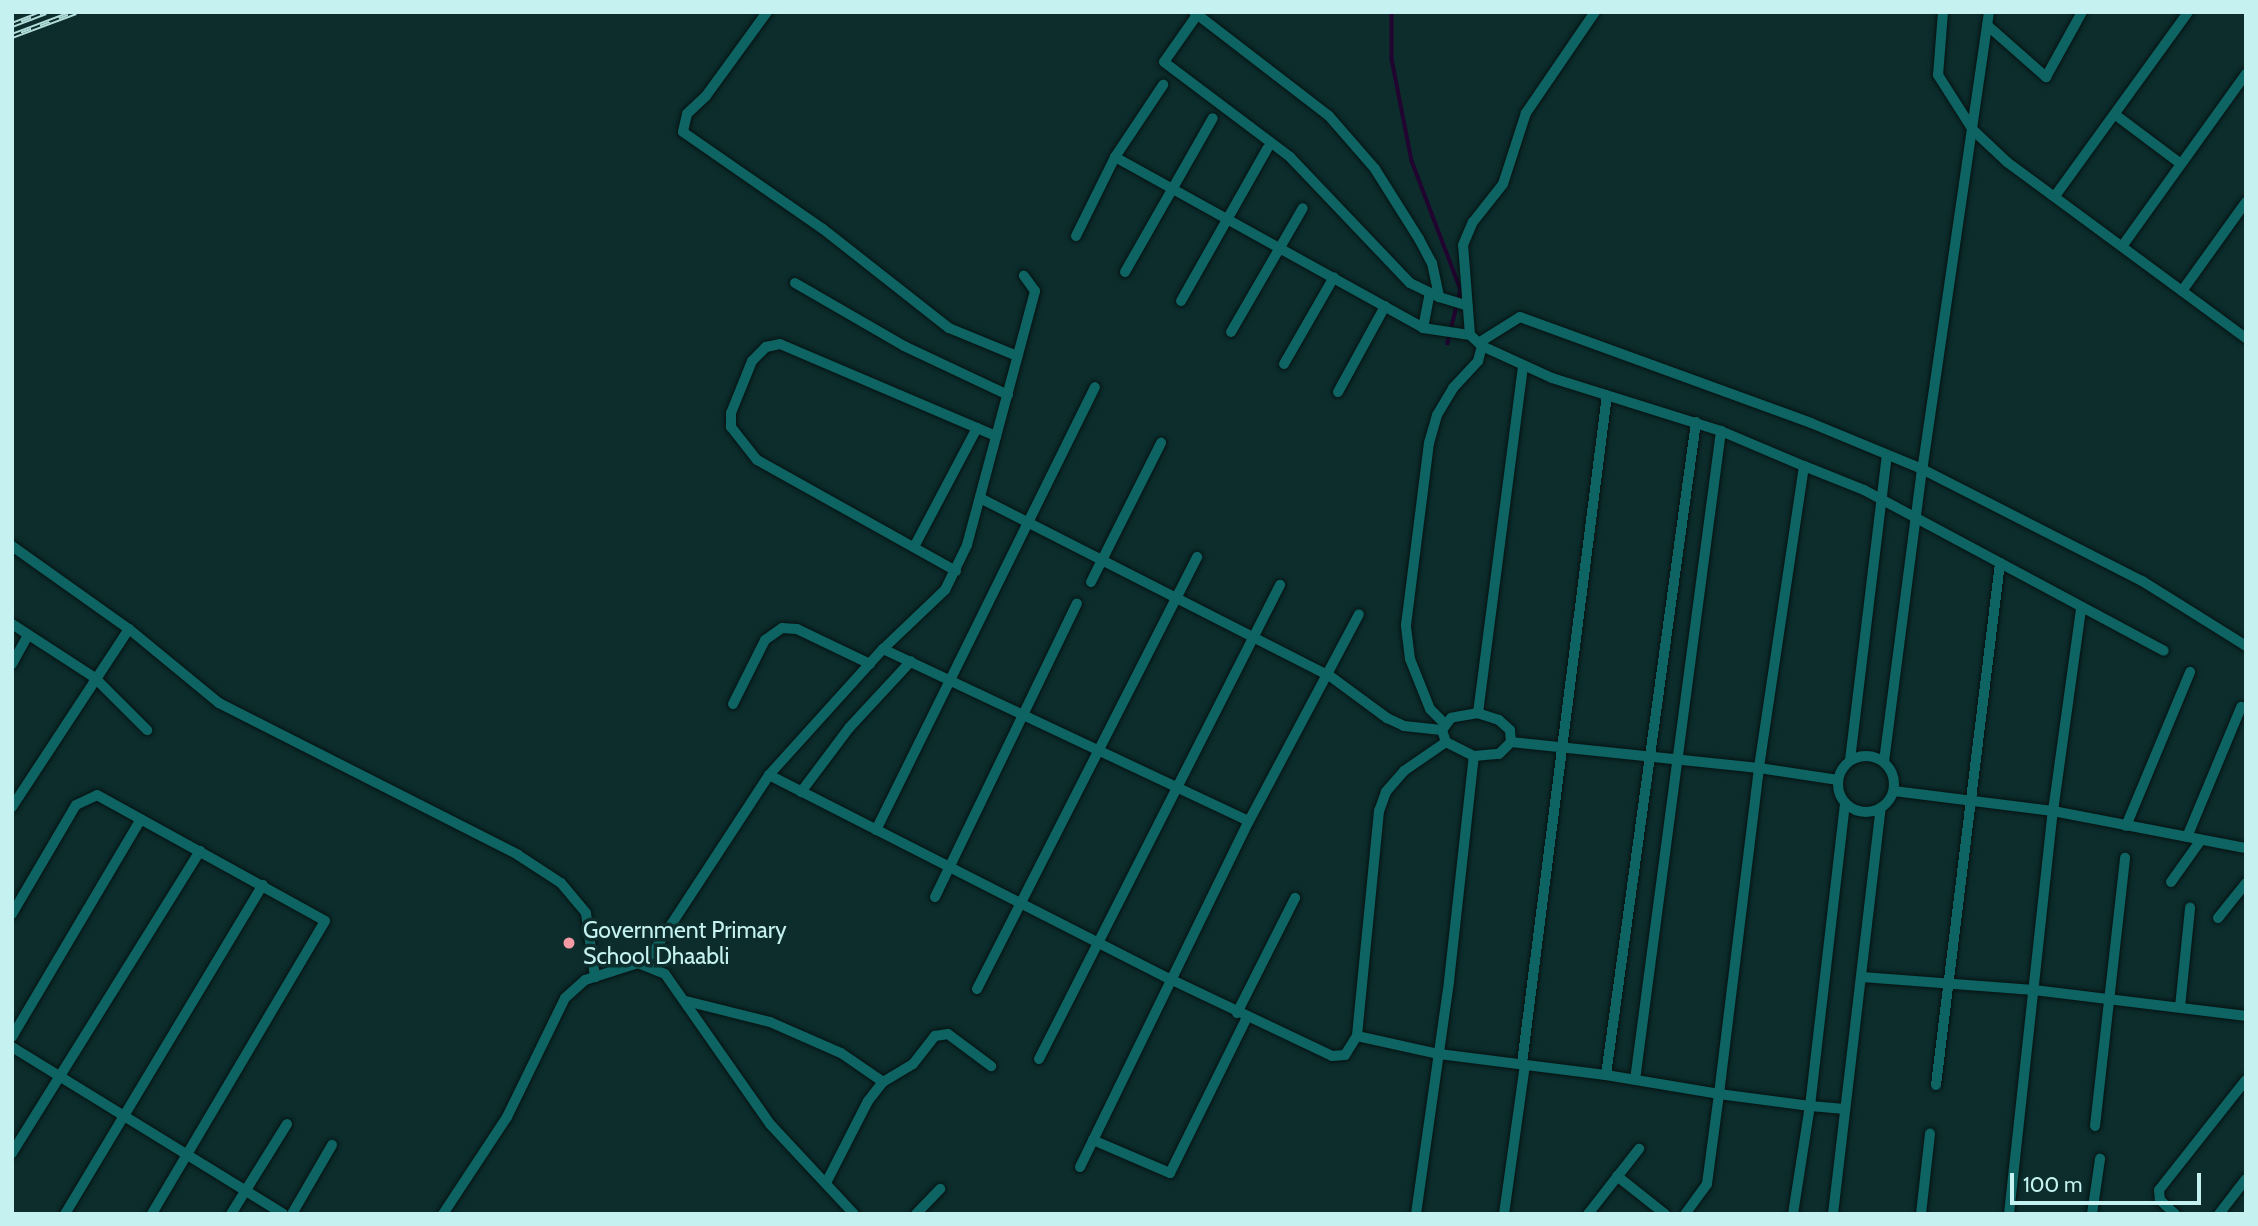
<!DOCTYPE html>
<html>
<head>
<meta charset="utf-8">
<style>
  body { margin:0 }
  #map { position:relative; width:2258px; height:1226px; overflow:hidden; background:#0c2d2c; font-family:Cabin,sans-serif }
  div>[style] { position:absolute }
  .stream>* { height:3.5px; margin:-1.75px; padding:0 1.75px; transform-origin:1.75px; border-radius:1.75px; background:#21042f }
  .roads { filter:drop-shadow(0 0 2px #061212) drop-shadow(0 0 2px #061212) }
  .street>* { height:10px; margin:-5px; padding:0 5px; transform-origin:5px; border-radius:5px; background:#0d6462 }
  .street>.ring { margin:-5px; padding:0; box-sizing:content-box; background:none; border:10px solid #0d6462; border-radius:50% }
  .rail>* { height:6px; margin-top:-3px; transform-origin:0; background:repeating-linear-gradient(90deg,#0c2d2c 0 10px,#b2dddb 0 20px); box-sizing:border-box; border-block:2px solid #b2dddb }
  .dots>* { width:19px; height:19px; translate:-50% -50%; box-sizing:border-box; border:4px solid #0c2d2c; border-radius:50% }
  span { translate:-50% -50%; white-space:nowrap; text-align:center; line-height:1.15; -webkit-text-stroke:7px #0c2d2c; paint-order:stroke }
  .poi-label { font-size:23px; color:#c5f2f0 }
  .left { translate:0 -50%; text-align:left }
  .frame { position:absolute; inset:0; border:14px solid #c5f2f0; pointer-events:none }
  .scale { position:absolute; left:2010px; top:1173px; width:191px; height:32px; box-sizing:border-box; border:4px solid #c5f2f0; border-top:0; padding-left:9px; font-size:21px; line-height:24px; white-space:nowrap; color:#c5f2f0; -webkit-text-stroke:5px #0c2d2c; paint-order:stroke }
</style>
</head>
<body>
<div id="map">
  <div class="stream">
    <div style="left:1392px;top:12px;width:47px;rotate:90deg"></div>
    <div style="left:1392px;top:59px;width:104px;rotate:78.9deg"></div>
    <div style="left:1412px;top:161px;width:138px;rotate:69.2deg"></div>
    <div style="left:1461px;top:290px;width:55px;rotate:103.8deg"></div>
  </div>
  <div class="roads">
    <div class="street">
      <div style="left:767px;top:12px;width:104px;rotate:126deg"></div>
      <div style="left:706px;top:96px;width:26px;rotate:137deg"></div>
      <div style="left:687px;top:114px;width:18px;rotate:103deg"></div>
      <div style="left:683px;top:132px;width:170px;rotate:34.7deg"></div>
      <div style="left:823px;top:229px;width:160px;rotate:38.2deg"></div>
      <div style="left:949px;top:328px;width:74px;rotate:22.4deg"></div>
      <div style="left:1194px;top:12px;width:170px;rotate:37.6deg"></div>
      <div style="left:1329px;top:116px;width:70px;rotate:49deg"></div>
      <div style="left:1375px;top:169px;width:83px;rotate:57.8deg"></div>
      <div style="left:1419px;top:239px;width:27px;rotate:62deg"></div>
      <div style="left:1432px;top:263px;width:35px;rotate:78deg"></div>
      <div style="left:1439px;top:297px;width:30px;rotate:17deg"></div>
      <div style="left:1943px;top:12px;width:63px;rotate:94.5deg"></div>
      <div style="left:1938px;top:75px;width:65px;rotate:57.5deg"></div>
      <div style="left:1973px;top:130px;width:47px;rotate:43.3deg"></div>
      <div style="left:2007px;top:162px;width:297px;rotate:36.4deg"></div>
      <div style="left:1989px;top:12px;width:462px;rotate:98.3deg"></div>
      <div style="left:1922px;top:469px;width:247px;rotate:27deg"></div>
      <div style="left:2142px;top:581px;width:123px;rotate:32deg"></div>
      <div style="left:1197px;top:15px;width:57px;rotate:125.1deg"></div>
      <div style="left:1164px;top:62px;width:158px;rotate:37deg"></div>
      <div style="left:1290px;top:157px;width:174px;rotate:46.4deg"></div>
      <div style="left:1410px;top:283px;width:32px;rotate:26deg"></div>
      <div style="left:1987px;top:25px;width:79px;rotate:41.4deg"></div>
      <div style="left:2046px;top:77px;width:74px;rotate:-61deg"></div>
      <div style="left:2117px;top:116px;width:80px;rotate:36.9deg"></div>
      <div style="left:1115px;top:157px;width:87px;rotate:-56.3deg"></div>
      <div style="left:2055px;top:196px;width:227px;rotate:-54.1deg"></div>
      <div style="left:1076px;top:236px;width:88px;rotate:-63.7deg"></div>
      <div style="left:1115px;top:157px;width:352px;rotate:29deg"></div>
      <div style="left:1423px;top:328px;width:48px;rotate:8.5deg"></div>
      <div style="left:2123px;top:245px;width:211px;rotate:-54.3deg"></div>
      <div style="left:1125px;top:272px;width:177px;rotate:-60.3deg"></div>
      <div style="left:795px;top:283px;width:126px;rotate:30deg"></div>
      <div style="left:904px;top:346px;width:115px;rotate:25.2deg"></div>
      <div style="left:2182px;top:291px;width:110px;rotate:-54.3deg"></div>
      <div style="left:1181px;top:301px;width:175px;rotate:-60.5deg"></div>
      <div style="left:1423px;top:328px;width:33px;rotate:-79deg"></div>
      <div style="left:1231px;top:332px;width:143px;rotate:-59.9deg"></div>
      <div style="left:1480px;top:342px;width:47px;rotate:-32deg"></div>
      <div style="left:1520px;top:317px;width:310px;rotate:20deg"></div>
      <div style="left:1811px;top:423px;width:120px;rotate:22.5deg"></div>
      <div style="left:1922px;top:469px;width:294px;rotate:97.4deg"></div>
      <div style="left:1482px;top:346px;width:77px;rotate:24.6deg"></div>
      <div style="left:1552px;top:378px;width:177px;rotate:17.4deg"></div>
      <div style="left:1721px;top:431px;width:90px;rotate:22.9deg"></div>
      <div style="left:1804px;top:466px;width:305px;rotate:98.5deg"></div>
      <div style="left:1759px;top:768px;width:80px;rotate:8.6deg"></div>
      <div style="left:1284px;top:364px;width:100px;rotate:-60.1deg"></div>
      <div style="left:1338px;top:392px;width:98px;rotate:-61.3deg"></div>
      <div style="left:1804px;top:466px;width:65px;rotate:21.8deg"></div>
      <div style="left:1864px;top:490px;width:340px;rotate:28.2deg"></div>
      <div style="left:980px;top:498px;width:393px;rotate:27deg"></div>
      <div style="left:1330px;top:676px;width:71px;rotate:36.4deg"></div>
      <div style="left:1387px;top:718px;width:19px;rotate:25deg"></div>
      <div style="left:1404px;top:726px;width:38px;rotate:6deg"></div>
      <div style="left:12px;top:546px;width:143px;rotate:35.4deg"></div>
      <div style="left:129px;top:629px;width:117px;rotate:39.4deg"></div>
      <div style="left:219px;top:703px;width:335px;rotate:26.9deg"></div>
      <div style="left:518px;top:855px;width:51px;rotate:33.1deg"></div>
      <div style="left:561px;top:883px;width:39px;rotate:50deg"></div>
      <div style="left:586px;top:913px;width:65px;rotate:82deg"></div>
      <div style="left:914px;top:547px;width:135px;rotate:-62.1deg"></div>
      <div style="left:956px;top:571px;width:228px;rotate:-150.8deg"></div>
      <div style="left:757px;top:460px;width:42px;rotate:-128.2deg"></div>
      <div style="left:731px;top:427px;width:14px;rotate:-90deg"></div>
      <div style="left:731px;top:413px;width:56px;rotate:-68deg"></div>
      <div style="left:752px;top:361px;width:20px;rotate:-45deg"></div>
      <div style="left:766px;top:347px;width:14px;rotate:-12deg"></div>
      <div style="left:780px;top:344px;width:235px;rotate:23.1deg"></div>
      <div style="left:1091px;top:582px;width:156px;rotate:-63.3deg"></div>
      <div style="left:12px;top:624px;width:99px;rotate:33deg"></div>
      <div style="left:95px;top:678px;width:74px;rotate:45deg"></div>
      <div style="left:883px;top:649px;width:86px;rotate:-43.6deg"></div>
      <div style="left:945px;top:590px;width:50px;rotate:-63.9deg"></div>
      <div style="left:967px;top:545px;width:263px;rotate:-75deg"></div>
      <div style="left:1035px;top:291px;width:19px;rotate:-126deg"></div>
      <div style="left:12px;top:664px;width:33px;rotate:-61deg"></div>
      <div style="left:733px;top:704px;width:72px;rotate:-63.4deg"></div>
      <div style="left:765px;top:640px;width:21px;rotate:-35deg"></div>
      <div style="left:782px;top:628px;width:15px;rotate:4deg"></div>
      <div style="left:797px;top:629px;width:81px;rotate:25.6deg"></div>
      <div style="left:1478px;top:713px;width:350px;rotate:-82.6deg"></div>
      <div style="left:1445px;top:724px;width:21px;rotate:-135deg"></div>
      <div style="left:1430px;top:709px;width:54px;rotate:-111.8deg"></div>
      <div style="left:1410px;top:659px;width:34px;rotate:-97deg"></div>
      <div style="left:1406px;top:625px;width:183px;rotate:-82.8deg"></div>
      <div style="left:1429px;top:443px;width:29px;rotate:-74deg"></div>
      <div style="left:1437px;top:415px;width:31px;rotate:-59deg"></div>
      <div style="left:1453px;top:388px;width:37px;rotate:-47deg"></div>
      <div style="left:1478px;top:361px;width:16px;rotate:-75deg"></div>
      <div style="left:1482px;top:346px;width:16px;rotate:-137deg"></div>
      <div style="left:1470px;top:335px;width:90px;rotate:-94.4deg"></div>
      <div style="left:1463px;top:245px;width:25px;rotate:-67deg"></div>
      <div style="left:1473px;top:222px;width:48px;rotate:-51.7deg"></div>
      <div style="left:1503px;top:184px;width:75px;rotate:-72.1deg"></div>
      <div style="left:1526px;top:113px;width:122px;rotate:-55.7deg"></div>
      <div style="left:1446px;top:742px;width:51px;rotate:145.4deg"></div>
      <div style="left:1404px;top:771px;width:28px;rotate:131deg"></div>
      <div style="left:1386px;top:792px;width:20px;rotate:110deg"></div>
      <div style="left:1379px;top:811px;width:226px;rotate:95.6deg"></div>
      <div style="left:1357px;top:1036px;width:84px;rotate:12.4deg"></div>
      <div style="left:1439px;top:1054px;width:168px;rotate:7.2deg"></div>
      <div style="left:1606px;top:1075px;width:659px;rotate:-82.15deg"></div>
      <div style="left:1511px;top:742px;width:12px;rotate:-95deg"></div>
      <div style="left:1510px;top:730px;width:15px;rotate:-138deg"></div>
      <div style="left:1499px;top:720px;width:22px;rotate:-162deg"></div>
      <div style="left:1478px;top:713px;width:27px;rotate:170deg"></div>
      <div style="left:1451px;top:718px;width:15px;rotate:127deg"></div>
      <div style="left:1442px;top:730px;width:13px;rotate:72deg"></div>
      <div style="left:1446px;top:742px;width:31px;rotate:27deg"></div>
      <div style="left:1474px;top:756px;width:25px;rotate:-5deg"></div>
      <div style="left:1499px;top:754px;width:17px;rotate:-45deg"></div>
      <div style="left:1511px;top:742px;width:249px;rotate:6deg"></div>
      <div style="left:1759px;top:768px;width:328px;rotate:97deg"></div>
      <div style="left:1719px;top:1094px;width:92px;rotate:7.5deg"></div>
      <div style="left:1810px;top:1106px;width:305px;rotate:-83.4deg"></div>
      <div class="ring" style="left:1838px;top:756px;width:46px;height:46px"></div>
      <div style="left:1850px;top:760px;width:307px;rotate:-83.1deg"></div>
      <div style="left:769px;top:775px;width:170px;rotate:-47.9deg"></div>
      <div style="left:883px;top:649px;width:404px;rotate:25.2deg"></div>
      <div style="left:1894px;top:791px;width:160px;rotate:7.2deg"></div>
      <div style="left:2053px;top:811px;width:197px;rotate:10.9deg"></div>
      <div style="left:801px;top:792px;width:80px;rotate:-53.1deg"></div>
      <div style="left:849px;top:728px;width:91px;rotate:-47.2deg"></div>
      <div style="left:12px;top:807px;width:213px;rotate:-56.7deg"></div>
      <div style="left:2126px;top:826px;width:167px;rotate:-67.4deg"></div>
      <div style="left:876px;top:830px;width:494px;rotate:-63.7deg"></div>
      <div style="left:2187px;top:837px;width:141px;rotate:-67.4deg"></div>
      <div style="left:2171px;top:882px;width:52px;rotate:-54.5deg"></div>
      <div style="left:935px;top:897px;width:326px;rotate:-64.2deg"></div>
      <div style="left:12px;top:914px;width:126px;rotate:-59.6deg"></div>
      <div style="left:76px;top:805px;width:23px;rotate:-25deg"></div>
      <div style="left:97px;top:795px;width:260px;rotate:28.9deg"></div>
      <div style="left:325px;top:921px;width:340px;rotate:120.6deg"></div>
      <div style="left:2218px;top:918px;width:45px;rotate:-51.3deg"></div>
      <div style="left:646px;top:963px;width:225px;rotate:-56.8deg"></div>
      <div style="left:769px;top:775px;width:450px;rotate:27deg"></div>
      <div style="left:1170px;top:979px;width:179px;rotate:25.4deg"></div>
      <div style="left:1332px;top:1056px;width:13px;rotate:-4deg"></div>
      <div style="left:1345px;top:1055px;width:22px;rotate:-58deg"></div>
      <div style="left:1862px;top:977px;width:172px;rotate:4.3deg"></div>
      <div style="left:2034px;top:990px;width:214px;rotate:7deg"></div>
      <div style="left:977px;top:989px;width:485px;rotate:-63deg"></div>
      <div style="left:686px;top:1001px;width:87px;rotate:14deg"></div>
      <div style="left:770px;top:1022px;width:77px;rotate:23.6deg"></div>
      <div style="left:841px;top:1053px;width:51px;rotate:34.6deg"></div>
      <div style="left:2180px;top:1007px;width:100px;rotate:-84.2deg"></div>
      <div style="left:1237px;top:1013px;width:129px;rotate:-63.2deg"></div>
      <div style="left:12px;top:1037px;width:253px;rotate:-59.4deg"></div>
      <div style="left:12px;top:1047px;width:318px;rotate:31.6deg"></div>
      <div style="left:1039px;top:1059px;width:532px;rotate:-63.05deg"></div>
      <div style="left:1522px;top:1063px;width:673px;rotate:-82.75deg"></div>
      <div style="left:1606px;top:1075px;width:115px;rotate:9.5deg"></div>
      <div style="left:1719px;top:1094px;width:91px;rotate:97.6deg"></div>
      <div style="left:1707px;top:1184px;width:37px;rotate:126deg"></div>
      <div style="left:1635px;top:1080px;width:655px;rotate:-82.45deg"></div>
      <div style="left:1936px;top:1085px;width:526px;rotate:-83.01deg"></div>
      <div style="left:2095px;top:1126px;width:270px;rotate:-83.6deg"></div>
      <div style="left:1093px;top:1140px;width:84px;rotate:23.2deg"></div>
      <div style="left:1170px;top:1173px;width:174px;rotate:-63.7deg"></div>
      <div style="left:12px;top:1153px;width:356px;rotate:-58.1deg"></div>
      <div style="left:1080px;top:1167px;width:385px;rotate:-64deg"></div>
      <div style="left:1249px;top:821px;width:234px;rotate:-62deg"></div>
      <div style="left:1617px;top:1176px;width:61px;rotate:38.4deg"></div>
      <div style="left:826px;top:1183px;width:92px;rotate:-62.9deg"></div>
      <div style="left:868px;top:1101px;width:24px;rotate:-52deg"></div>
      <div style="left:883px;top:1082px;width:35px;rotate:-31deg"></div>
      <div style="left:913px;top:1064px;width:36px;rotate:-52deg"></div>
      <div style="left:935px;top:1036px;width:13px;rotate:-9deg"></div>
      <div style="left:948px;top:1034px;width:54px;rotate:36.7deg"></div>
      <div style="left:65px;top:1214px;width:384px;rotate:-59deg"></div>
      <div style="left:231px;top:1214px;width:106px;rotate:-58.1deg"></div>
      <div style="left:292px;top:1214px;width:80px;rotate:-59.9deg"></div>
      <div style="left:443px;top:1214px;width:116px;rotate:-56.6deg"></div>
      <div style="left:507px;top:1117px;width:132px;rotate:-64deg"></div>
      <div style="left:565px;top:998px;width:27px;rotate:-42deg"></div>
      <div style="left:585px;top:980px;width:56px;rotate:-17.8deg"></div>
      <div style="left:638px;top:963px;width:29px;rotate:22deg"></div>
      <div style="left:665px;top:974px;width:183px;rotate:55deg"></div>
      <div style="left:770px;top:1124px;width:123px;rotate:47deg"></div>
      <div style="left:916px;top:1214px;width:35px;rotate:-46deg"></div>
      <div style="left:1416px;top:1214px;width:235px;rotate:-81.9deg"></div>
      <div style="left:1449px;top:981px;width:226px;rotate:-83.7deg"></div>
      <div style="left:1504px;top:1214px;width:151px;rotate:-82deg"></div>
      <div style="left:1588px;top:1214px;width:83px;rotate:-51.9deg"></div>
      <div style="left:1793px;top:1214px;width:109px;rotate:-81.1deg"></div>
      <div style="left:1810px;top:1106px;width:35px;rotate:5deg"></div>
      <div style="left:1833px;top:1214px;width:409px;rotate:-83.3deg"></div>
      <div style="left:1921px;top:1214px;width:81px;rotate:-83.6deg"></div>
      <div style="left:2009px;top:1214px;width:405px;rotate:-83.8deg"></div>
      <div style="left:2053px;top:811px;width:204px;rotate:-82.1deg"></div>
      <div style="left:2092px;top:1214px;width:56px;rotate:-81.7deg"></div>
      <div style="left:2175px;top:1214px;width:21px;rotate:-137deg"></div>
      <div style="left:2160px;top:1200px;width:10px;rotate:-96deg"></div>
      <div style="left:2159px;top:1190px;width:140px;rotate:-51.7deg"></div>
      <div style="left:2219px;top:1214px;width:44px;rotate:-52.4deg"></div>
    </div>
  </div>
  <div class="rail">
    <div style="left:12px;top:25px;width:36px;rotate:-21deg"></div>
    <div style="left:12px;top:36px;width:68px;rotate:-20.6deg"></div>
  </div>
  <div class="dots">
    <div style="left:569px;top:943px;background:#f49aa4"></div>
  </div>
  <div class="poi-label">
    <span class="left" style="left:583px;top:943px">Government Primary<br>School Dhaabli</span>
  </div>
  <div class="frame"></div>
  <div class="scale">100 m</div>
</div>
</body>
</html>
